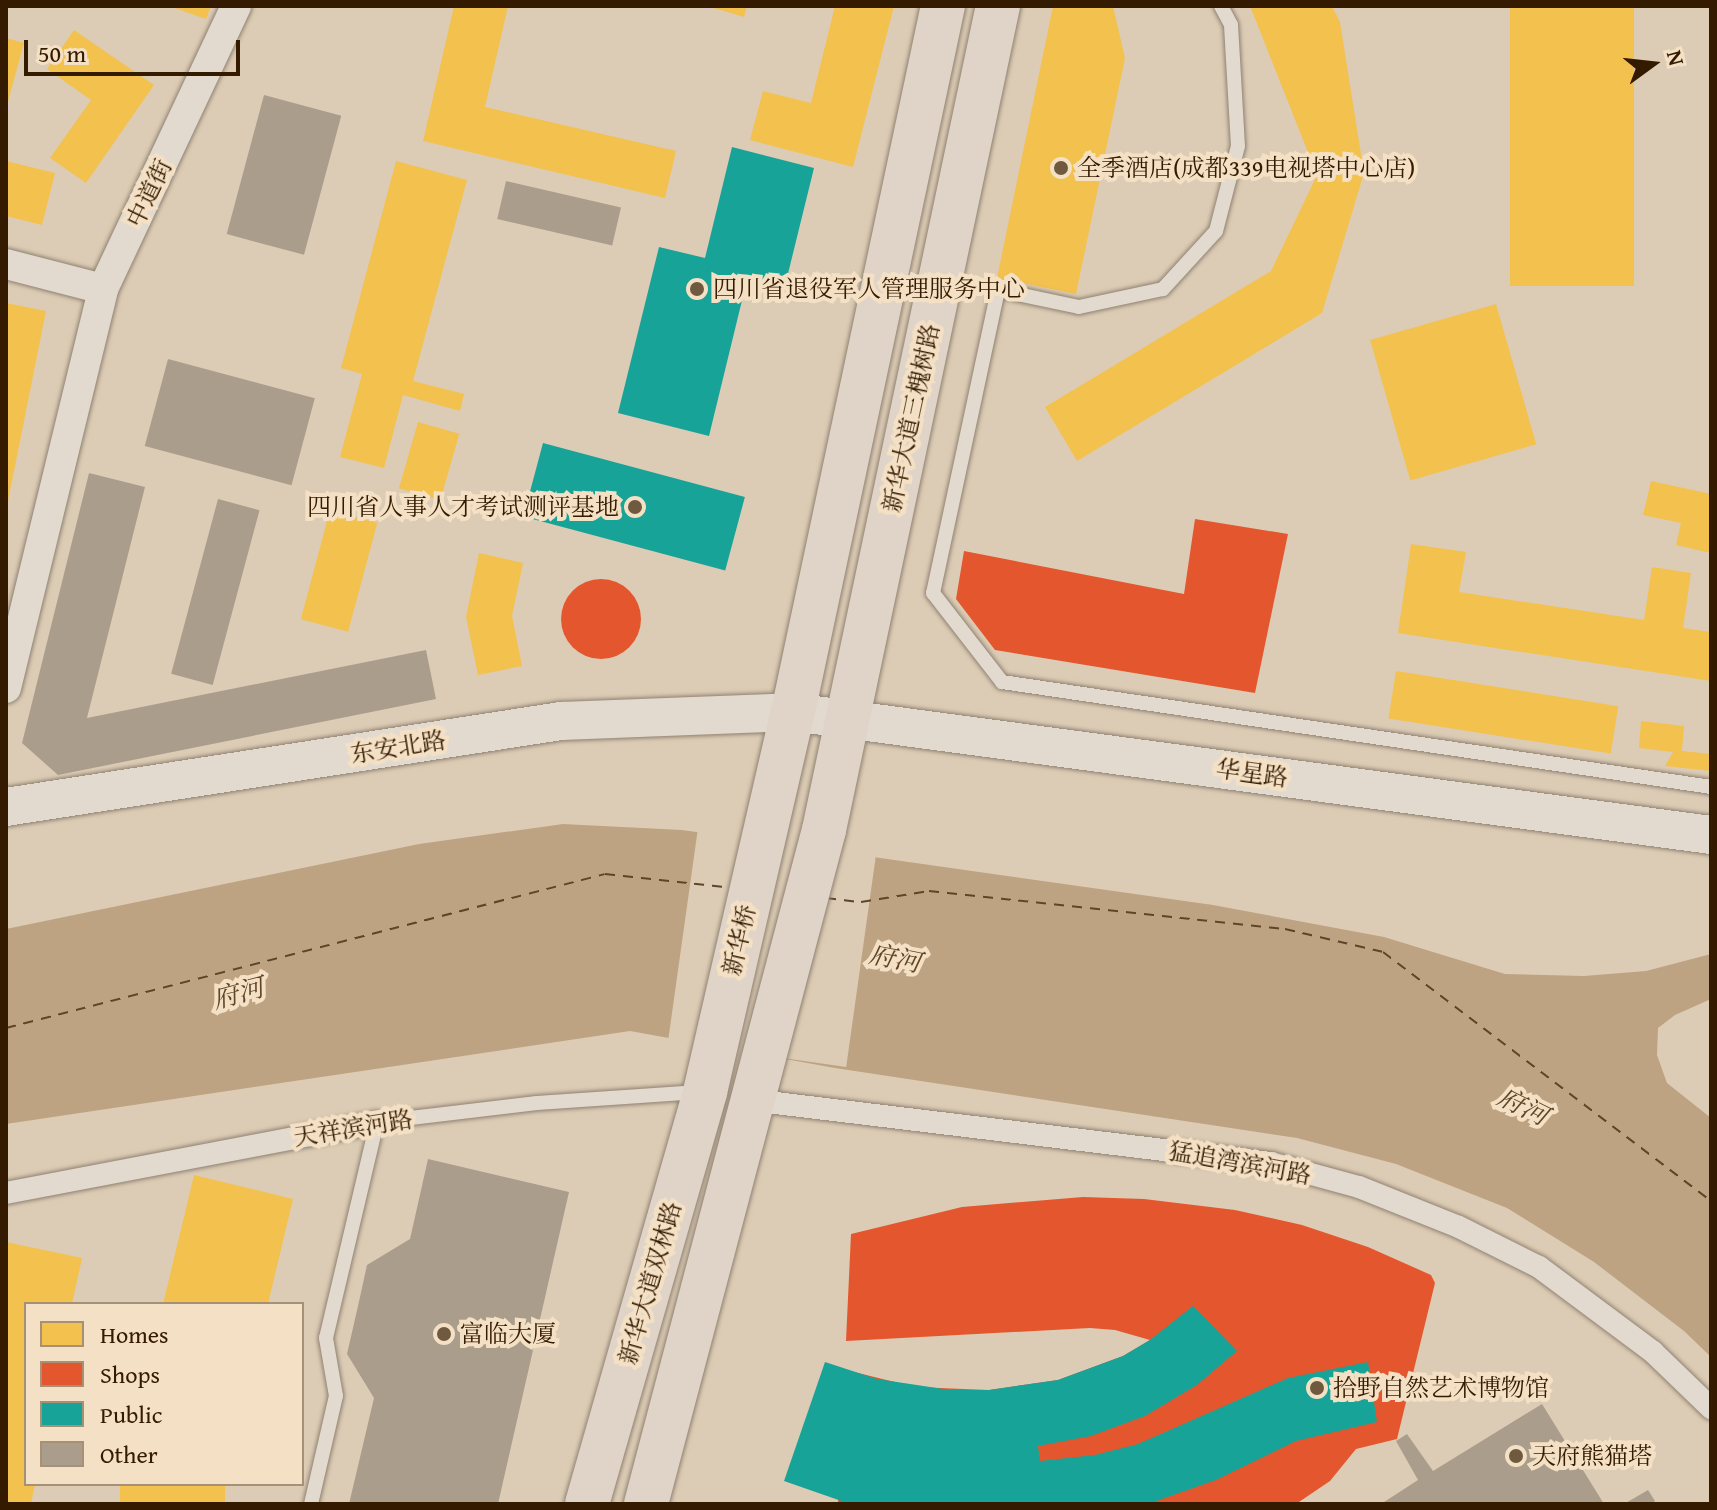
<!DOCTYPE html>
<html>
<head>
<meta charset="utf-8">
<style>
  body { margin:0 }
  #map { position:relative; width:1717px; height:1510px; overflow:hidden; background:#ddccb5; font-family:"Gentium Book Plus","Noto Serif SC",serif }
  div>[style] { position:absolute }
  .water>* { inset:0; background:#bda382 }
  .pier>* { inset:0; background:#ddccb5; transform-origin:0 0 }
  .homes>* { inset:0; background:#f2c14e; transform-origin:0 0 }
  .shops>* { inset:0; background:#e4572e }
  .round { border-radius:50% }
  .public>* { inset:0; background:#17a398; transform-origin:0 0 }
  .ferry>* { height:2px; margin-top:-1px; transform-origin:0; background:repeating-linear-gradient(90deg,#5f4526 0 10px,transparent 0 18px) }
  .building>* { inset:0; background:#aa9d8c; transform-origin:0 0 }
  .roads { filter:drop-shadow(0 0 2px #8f8272) drop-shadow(0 0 2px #8f8272) }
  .service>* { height:14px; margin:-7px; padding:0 7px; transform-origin:7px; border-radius:7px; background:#e3dacf }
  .pedestrian>* { height:22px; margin:-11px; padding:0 11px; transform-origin:11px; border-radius:11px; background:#e3dacf }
  .minor>* { height:30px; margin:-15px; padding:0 15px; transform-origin:15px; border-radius:15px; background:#e3dacf }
  .tertiary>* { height:38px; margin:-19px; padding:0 19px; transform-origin:19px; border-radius:19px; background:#e3dacf }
  .primary>* { height:44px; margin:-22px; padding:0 22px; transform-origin:22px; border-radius:22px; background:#dfd4c7 }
  .dots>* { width:22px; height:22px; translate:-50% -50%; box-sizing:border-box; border:4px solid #f4e0c4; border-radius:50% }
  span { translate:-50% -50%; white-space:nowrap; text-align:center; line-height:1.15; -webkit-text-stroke:8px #f4e0c4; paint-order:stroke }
  .poi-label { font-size:24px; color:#341b00 }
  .left { translate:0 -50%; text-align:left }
  .right { translate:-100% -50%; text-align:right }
  .street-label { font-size:24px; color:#341b00 }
  .water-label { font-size:26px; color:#5f4526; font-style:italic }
  .frame { position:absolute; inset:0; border:8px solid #341b00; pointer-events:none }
  .legend { position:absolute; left:24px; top:1302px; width:280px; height:184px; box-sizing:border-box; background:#f4e0c4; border:2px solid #a79176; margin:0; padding:10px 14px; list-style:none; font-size:24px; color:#341b00 }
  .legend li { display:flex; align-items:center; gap:16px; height:40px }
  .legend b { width:40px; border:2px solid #a79176 }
  .north { position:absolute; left:1613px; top:24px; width:80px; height:80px; -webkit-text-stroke:6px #f4e0c4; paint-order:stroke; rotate:75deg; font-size:22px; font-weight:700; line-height:32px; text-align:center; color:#341b00 }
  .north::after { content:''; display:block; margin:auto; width:28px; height:36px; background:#341b00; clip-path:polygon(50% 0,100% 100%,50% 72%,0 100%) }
  .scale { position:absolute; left:24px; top:40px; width:216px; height:36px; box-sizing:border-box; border:4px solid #341b00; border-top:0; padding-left:10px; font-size:24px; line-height:28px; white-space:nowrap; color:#341b00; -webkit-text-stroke:6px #f4e0c4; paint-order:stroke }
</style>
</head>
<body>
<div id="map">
  <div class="water">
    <div style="clip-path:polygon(563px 824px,682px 830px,1213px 905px,1384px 937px,1505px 974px,1584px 976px,1646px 971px,1711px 954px,1711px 999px,1675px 1015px,1658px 1028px,1657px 1055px,1667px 1083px,1711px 1118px,1711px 1357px,1684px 1331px,1594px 1262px,1507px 1208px,1396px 1164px,1297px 1138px,835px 1068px,630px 1031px,6px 1124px,6px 929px,419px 844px)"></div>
  </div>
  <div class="pier">
    <div style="left:698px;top:828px;width:180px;height:216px;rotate:8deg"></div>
  </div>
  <div class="homes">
    <div style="clip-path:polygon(169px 6px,211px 6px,206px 19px)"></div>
    <div style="clip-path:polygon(454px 6px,508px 6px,485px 107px,676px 151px,665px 198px,423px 141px)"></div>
    <div style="clip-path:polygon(707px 6px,747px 6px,744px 17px)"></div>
    <div style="clip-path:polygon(835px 6px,894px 6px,853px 167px,750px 140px,763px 91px,811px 103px)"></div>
    <div style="clip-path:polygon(1053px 6px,1113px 6px,1125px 58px,1076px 294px,997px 278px)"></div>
    <div style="clip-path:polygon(1250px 6px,1332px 6px,1340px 22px,1364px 173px,1322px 313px,1077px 461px,1045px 407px,1271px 271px,1317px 175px)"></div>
    <div style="left:1510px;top:6px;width:124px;height:280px"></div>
    <div style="clip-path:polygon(74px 30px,154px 85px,86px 183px,50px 158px,91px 100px,47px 69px)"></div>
    <div style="clip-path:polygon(6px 38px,24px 43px,7px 105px,6px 105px)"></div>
    <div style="clip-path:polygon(6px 161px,55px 173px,42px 225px,6px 216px)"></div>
    <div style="clip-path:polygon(396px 161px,467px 180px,413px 381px,464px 394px,460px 411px,403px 395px,384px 468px,340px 457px,362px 374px,341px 368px)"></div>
    <div style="clip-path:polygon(6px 303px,46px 311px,7px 506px,6px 506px)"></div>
    <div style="left:1496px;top:304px;width:146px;height:131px;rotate:74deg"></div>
    <div style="left:418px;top:422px;width:43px;height:69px;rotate:16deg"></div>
    <div style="clip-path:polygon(1651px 481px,1711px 494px,1711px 553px,1676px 545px,1681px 523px,1643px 515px)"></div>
    <div style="left:330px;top:510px;width:49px;height:113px;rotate:15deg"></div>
    <div style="clip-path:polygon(1411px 544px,1466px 552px,1459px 592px,1644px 620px,1652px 567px,1691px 573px,1683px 628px,1711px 632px,1711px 681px,1398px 633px)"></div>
    <div style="clip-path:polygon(479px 553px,523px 563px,512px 616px,522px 666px,478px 675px,466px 617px)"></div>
    <div style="left:1396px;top:671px;width:225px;height:48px;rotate:9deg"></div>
    <div style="clip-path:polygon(1641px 721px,1684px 726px,1682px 751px,1711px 754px,1711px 771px,1665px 766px,1673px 752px,1639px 748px)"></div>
    <div style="clip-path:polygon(194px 1175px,293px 1199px,268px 1304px,163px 1304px)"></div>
    <div style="clip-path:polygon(6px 1242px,82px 1258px,72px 1304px,26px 1304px,26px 1484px,35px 1484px,31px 1504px,6px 1504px)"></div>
    <div style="left:120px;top:1484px;width:105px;height:21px"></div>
  </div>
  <div class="shops">
    <div style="clip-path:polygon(1195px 519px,1288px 534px,1255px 693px,995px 650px,956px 599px,964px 551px,1184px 594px)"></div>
    <div class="round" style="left:561px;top:579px;width:80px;height:80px"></div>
    <div style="clip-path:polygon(1083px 1197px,1144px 1199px,1235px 1210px,1302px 1225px,1368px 1247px,1431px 1275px,1435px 1283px,1397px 1439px,1356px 1449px,1330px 1481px,1296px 1504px,838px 1504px,846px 1370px,915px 1387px,989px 1390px,1058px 1380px,1123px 1356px,1150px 1340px,1115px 1330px,1090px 1328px,846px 1341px,851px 1234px,962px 1207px)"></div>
  </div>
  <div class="public">
    <div style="clip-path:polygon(732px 147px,814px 168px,783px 294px,746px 284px,709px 436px,618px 413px,659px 247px,705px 258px)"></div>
    <div style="left:543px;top:443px;width:209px;height:76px;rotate:15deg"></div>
    <div style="clip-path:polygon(1193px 1306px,1237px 1351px,1197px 1385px,1145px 1416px,1091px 1436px,1038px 1446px,1040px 1461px,1095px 1455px,1138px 1444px,1288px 1378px,1368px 1362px,1377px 1422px,1296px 1441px,1216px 1480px,1148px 1504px,850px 1504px,784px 1481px,825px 1362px,877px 1379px,950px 1390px,989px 1390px,1058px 1380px,1123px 1356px,1150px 1340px)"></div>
  </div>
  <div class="ferry">
    <div style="left:826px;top:898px;width:35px;rotate:7deg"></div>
    <div style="left:861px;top:902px;width:69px;rotate:-9.2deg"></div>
    <div style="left:929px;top:891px;width:358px;rotate:6.1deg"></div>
    <div style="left:1285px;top:929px;width:101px;rotate:13.2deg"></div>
    <div style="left:1383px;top:952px;width:412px;rotate:37.2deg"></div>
    <div style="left:6px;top:1028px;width:618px;rotate:-14.42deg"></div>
    <div style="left:605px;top:874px;width:129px;rotate:6.2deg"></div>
  </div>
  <div class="building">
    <div style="left:264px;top:95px;width:80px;height:144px;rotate:15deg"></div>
    <div style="left:506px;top:181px;width:118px;height:39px;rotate:13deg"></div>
    <div style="left:168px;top:359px;width:152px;height:90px;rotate:15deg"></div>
    <div style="clip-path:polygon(89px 473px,145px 487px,87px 718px,426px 650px,436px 699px,58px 775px,22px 743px)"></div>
    <div style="left:218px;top:499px;width:43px;height:181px;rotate:15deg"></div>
    <div style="clip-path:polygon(428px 1159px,569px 1192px,498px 1504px,349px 1504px,374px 1398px,347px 1354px,358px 1306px,367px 1265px,410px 1239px)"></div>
    <div style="clip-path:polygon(1542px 1404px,1604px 1504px,1381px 1504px,1418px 1480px,1396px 1441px,1407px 1434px,1433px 1471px)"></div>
    <div style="clip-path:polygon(1648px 1490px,1655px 1501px,1651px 1504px,1624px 1504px)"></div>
  </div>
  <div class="roads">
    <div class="service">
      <div style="left:1221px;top:6px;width:21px;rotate:62deg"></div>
      <div style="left:1231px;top:25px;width:121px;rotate:86.7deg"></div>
      <div style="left:1238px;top:146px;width:88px;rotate:104.5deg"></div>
      <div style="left:1216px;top:231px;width:79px;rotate:132.4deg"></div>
      <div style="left:1163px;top:289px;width:86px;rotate:167.9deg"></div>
      <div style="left:1079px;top:307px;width:83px;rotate:-168.1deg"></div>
      <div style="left:998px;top:290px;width:310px;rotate:102.1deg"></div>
      <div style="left:933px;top:593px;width:113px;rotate:52.2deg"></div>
      <div style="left:1002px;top:682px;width:717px;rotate:8.42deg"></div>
      <div style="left:311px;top:1504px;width:111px;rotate:-77deg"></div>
      <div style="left:336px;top:1396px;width:59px;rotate:-99.8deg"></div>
      <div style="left:326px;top:1338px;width:222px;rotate:-76.7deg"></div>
      <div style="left:377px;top:1122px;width:161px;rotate:-6.8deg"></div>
      <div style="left:537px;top:1103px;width:162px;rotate:-3.9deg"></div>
    </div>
    <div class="pedestrian">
      <div style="left:751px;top:1100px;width:524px;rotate:6.91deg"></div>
      <div style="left:1271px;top:1163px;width:91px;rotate:15.3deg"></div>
      <div style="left:1359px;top:1187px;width:108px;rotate:21.8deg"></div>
      <div style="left:1459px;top:1227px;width:89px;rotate:26.6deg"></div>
      <div style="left:1539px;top:1267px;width:142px;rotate:36.7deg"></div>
      <div style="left:1653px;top:1352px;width:81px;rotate:44deg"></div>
      <div style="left:6px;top:1193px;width:378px;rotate:-10.8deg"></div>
    </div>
    <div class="minor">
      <div style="left:6px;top:264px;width:100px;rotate:14.5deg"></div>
      <div style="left:6px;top:688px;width:411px;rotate:-76.3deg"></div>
      <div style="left:103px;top:289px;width:313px;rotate:-64.8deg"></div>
    </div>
    <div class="tertiary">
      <div style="left:6px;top:807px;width:562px;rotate:-8.81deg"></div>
      <div style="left:561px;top:721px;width:232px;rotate:-2.2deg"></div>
      <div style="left:793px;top:712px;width:926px;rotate:7.63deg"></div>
    </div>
    <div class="primary">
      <div style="left:587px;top:1504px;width:429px;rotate:-74deg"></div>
      <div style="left:705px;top:1092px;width:390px;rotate:-77deg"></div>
      <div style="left:793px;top:712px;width:722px;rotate:-78.01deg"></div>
      <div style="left:646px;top:1504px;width:697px;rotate:-75.21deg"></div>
      <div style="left:824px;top:830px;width:842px;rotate:-78.08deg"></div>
    </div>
  </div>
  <div class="dots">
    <div style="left:1061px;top:168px;background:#6f593f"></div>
    <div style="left:697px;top:289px;background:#6f593f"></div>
    <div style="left:635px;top:507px;background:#6f593f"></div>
    <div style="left:444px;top:1334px;background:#6f593f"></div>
    <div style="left:1317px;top:1388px;background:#6f593f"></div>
    <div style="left:1516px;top:1456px;background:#6f593f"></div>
  </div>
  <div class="poi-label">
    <span class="left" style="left:1077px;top:168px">全季酒店(成都339电视塔中心店)</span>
    <span class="left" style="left:713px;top:289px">四川省退役军人管理服务中心</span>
    <span class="right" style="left:619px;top:507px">四川省人事人才考试测评基地</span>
    <span class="left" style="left:460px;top:1334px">富临大厦</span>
    <span class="left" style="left:1333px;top:1388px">拾野自然艺术博物馆</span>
    <span class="left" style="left:1532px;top:1456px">天府熊猫塔</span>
  </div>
  <div class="street-label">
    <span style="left:149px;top:193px;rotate:-64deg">中道街</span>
    <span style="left:911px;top:418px;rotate:-78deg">新华大道三槐树路</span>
    <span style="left:398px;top:747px;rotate:-9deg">东安北路</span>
    <span style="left:1252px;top:773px;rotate:8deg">华星路</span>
    <span style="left:739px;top:940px;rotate:-77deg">新华桥</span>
    <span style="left:353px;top:1128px;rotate:-9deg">天祥滨河路</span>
    <span style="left:1240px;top:1163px;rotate:10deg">猛追湾滨河路</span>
    <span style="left:650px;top:1283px;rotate:-74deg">新华大道双林路</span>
  </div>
  <div class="water-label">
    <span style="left:895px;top:958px;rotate:11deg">府河</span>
    <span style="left:238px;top:993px;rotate:-15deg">府河</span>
    <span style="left:1523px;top:1106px;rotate:26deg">府河</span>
  </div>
  <div class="frame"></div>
  <ul class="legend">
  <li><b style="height:22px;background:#f2c14e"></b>Homes</li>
  <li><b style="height:22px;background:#e4572e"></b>Shops</li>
  <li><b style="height:22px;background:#17a398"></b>Public</li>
  <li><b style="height:22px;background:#aa9d8c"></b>Other</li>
  </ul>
  <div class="north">N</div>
  <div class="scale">50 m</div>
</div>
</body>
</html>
